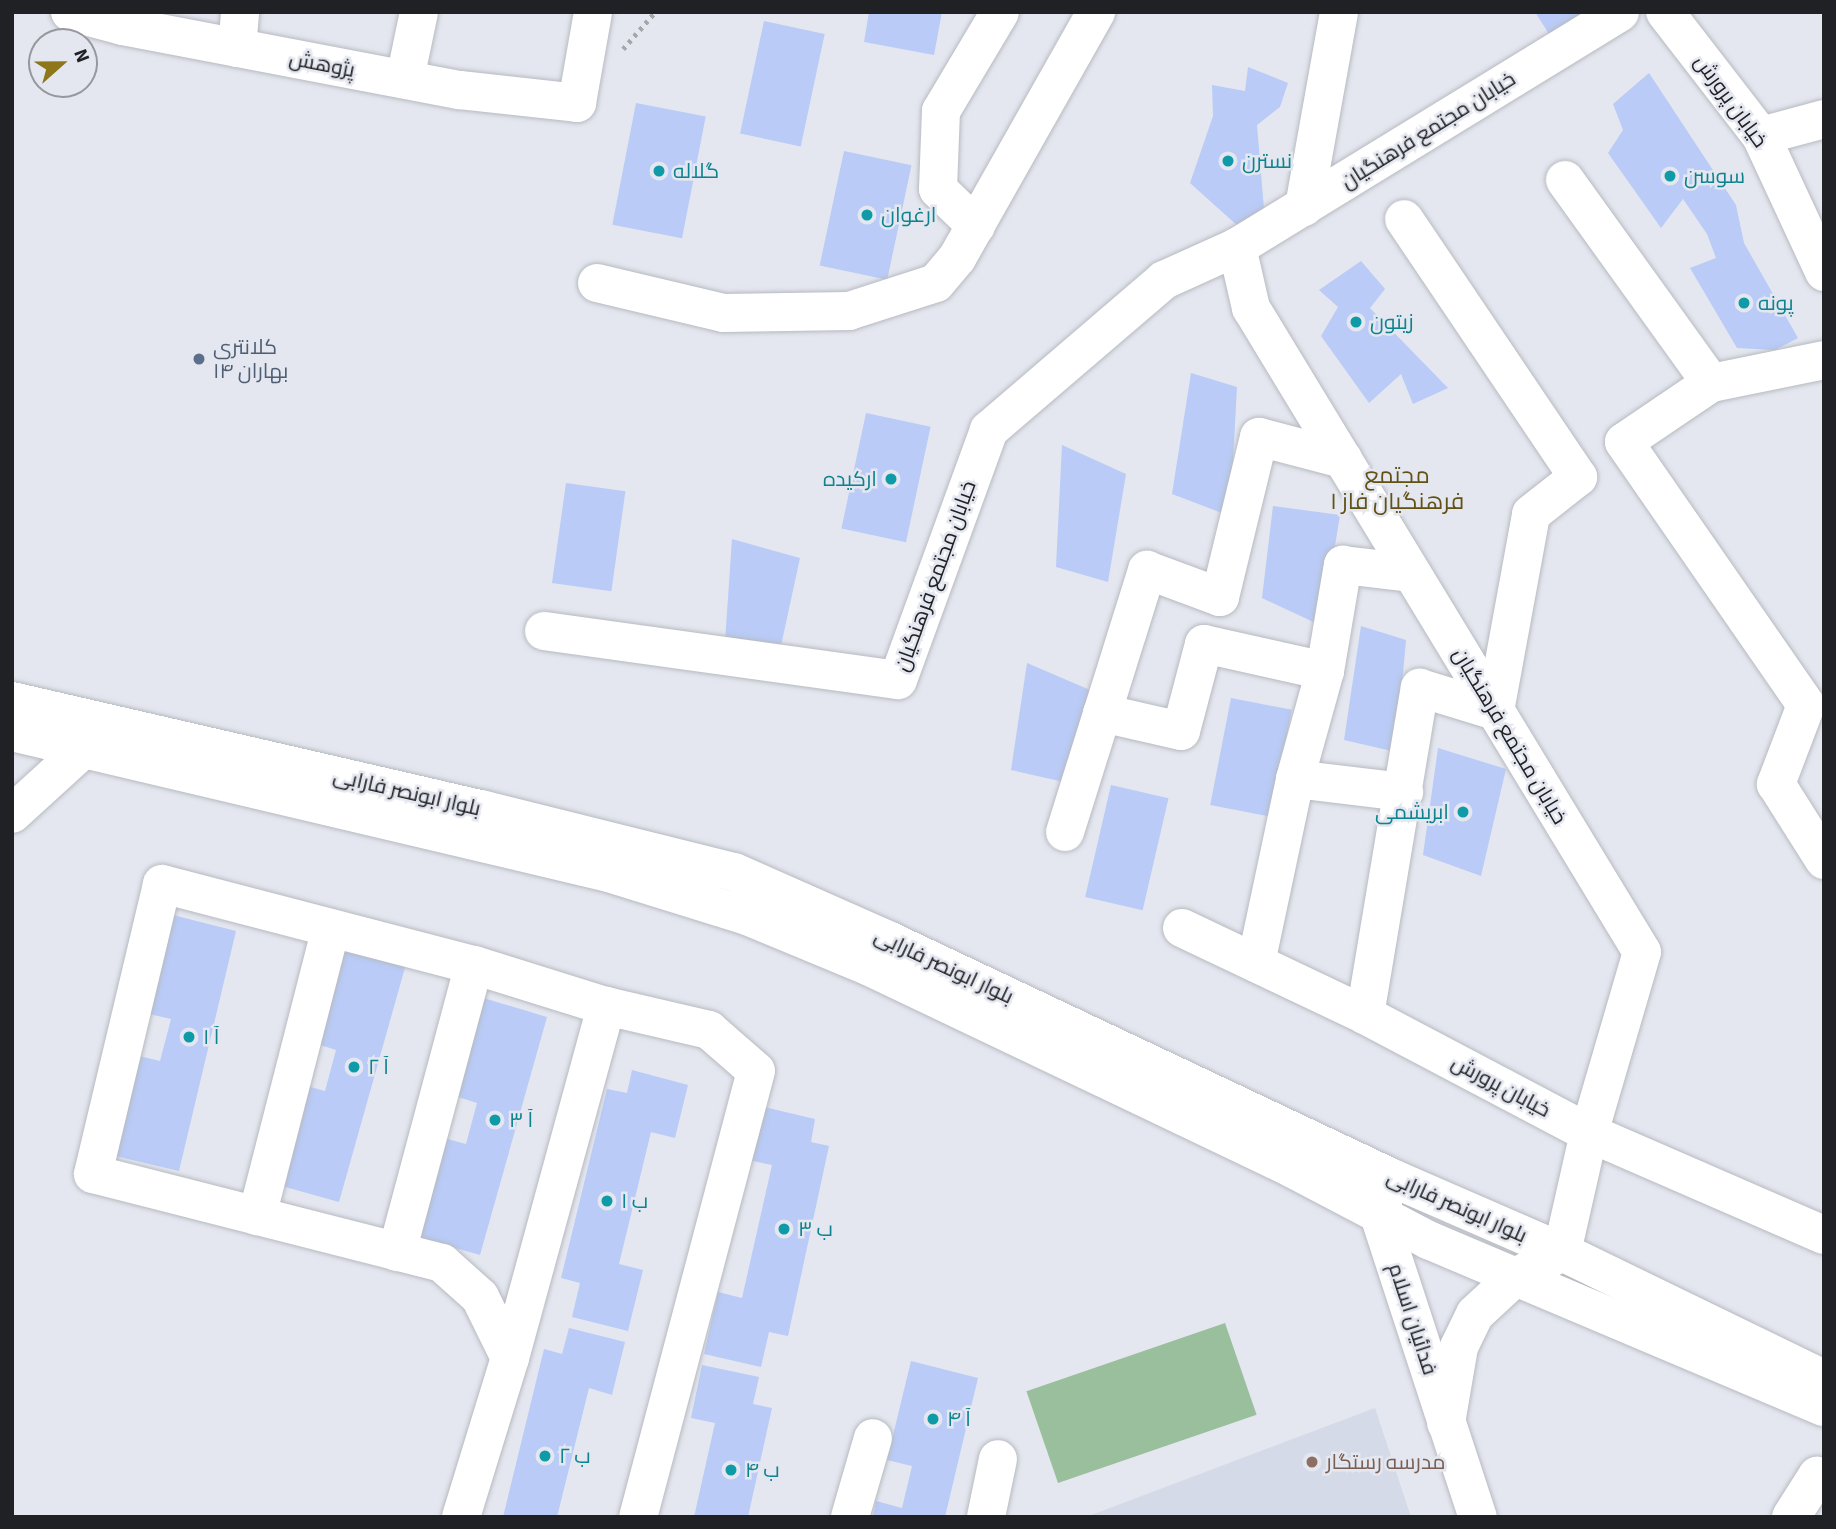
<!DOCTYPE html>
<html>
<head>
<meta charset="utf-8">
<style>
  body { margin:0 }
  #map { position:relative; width:1836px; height:1529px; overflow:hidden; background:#e4e7ef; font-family:"Source Sans 3",Cairo,sans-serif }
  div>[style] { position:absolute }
  .built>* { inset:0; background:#d4dae8 }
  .green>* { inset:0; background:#9abf9c; transform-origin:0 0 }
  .building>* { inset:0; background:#b9cbf6; transform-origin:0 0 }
  .path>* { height:4.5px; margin-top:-2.25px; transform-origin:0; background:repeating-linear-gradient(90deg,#a5a7ad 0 3.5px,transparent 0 8.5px) }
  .roads { filter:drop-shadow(0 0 2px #b7bac1) drop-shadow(0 0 2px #b7bac1) }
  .minor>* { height:38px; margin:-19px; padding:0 19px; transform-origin:19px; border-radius:19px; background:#fff }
  .dots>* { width:19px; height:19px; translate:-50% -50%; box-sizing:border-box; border:4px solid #e4e7ef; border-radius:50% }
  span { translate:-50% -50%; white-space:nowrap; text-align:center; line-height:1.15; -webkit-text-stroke:5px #e4e7ef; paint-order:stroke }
  .street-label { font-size:21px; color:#202124 }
  .culture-label { font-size:21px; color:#0d838f }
  .left { translate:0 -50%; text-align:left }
  .right { translate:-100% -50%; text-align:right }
  .service-label { font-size:21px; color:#4e5e75 }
  .education-label { font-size:21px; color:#785e54 }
  .neighbourhood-label { font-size:23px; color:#615114 }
  .frame { position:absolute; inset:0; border:14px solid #202124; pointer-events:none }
  .north { position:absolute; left:28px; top:28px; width:70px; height:70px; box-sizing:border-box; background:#e4e7ef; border:2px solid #96989e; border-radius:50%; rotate:69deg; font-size:19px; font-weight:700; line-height:28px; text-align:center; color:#202124 }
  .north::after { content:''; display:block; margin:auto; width:24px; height:32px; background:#8e761b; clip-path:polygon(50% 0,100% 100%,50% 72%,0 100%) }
</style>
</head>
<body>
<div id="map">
  <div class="built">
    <div style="clip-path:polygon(1375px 1408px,1411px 1517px,1086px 1517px)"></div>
  </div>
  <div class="green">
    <div style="left:1225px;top:1323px;width:97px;height:210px;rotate:71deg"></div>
  </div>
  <div class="building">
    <div style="clip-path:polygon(869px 12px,942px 12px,934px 55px,864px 42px)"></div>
    <div style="clip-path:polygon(1535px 12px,1588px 12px,1551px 37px)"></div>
    <div style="left:764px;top:21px;width:62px;height:115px;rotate:12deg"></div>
    <div style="clip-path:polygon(1248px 67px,1288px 83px,1280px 107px,1257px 125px,1264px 209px,1239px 227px,1190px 183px,1213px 116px,1212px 85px,1245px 91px)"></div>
    <div style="clip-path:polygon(1649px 73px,1736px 205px,1744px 243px,1798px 338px,1775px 350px,1737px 348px,1690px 268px,1716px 258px,1707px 234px,1683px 199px,1661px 228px,1608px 153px,1623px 130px,1613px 104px)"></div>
    <div style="left:636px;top:103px;width:71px;height:124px;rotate:11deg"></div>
    <div style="left:844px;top:151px;width:69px;height:117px;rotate:12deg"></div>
    <div style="clip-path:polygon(1361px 261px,1385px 289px,1370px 308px,1448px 388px,1413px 404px,1401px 374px,1369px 403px,1321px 336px,1338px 307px,1319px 290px)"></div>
    <div style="clip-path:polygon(1191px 373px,1237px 387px,1230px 516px,1172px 494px)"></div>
    <div style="left:866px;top:413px;width:66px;height:118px;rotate:12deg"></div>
    <div style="clip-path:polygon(1062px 445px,1126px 474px,1108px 582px,1056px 567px)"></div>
    <div style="left:566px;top:483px;width:60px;height:101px;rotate:8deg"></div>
    <div style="clip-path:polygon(1273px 506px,1340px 515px,1322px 626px,1262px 598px)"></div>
    <div style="clip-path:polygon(732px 539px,800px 558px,779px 655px,725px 642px)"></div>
    <div style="clip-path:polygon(1361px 626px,1406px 640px,1396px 752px,1344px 740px)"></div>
    <div style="clip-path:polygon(1027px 663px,1090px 690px,1073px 784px,1011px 770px)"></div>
    <div style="left:1231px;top:698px;width:62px;height:109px;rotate:11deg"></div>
    <div style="clip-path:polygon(1438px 748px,1506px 769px,1481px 876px,1423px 855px)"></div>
    <div style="left:1111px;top:785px;width:59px;height:115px;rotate:13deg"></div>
    <div style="clip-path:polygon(169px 914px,236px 931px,179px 1171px,111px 1155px,135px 1055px,160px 1061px,171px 1019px,145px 1013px)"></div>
    <div style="clip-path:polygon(339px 945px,406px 964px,339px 1202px,271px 1183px,300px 1084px,325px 1091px,336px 1050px,311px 1042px)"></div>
    <div style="clip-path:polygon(480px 997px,547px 1017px,480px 1255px,413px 1236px,440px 1137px,466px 1144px,477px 1103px,452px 1095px)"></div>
    <div style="clip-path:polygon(632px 1070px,688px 1085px,675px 1138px,651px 1132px,619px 1264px,643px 1270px,628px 1331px,572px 1317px,580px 1283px,561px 1278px,607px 1089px,627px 1093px)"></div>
    <div style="clip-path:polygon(760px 1106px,815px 1119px,811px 1142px,829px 1146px,788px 1336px,769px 1332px,761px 1367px,704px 1354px,718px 1292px,742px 1298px,772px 1165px,748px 1160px)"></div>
    <div style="clip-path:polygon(569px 1328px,625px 1342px,612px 1395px,589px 1388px,557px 1517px,503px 1517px,544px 1349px,562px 1354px)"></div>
    <div style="clip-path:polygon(911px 1361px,978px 1378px,945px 1517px,873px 1517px,876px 1501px,902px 1508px,912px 1466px,887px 1460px)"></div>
    <div style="clip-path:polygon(702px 1365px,759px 1377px,753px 1404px,772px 1408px,748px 1517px,694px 1517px,715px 1423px,691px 1418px)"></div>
  </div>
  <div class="path">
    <div style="left:623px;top:49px;width:49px;rotate:-49.1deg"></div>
  </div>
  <div class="roads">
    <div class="minor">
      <div style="left:70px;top:12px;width:55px;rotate:14.8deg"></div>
      <div style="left:123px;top:26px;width:343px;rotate:10.8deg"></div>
      <div style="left:460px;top:90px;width:118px;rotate:6.3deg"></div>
      <div style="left:577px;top:103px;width:92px;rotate:-80deg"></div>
      <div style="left:1665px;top:12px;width:157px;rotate:52.3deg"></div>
      <div style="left:1761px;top:136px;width:150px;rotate:65.1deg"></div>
      <div style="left:237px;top:48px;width:36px;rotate:-85deg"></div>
      <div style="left:405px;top:79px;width:68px;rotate:-78.2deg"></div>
      <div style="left:1761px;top:136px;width:65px;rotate:-15.1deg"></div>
      <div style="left:1565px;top:180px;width:250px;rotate:54.3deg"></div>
      <div style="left:1711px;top:383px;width:115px;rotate:-11.5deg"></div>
      <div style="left:1304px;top:207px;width:198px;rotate:-79.8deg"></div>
      <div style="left:976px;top:226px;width:53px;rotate:-135.8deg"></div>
      <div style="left:938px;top:189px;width:78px;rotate:-87.8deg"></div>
      <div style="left:941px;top:111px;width:115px;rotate:-59.2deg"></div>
      <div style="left:1237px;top:247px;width:63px;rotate:77.1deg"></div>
      <div style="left:1251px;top:308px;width:753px;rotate:58.74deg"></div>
      <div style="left:1642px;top:952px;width:189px;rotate:106.3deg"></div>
      <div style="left:1589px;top:1133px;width:122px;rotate:102.8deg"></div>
      <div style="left:1562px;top:1252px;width:55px;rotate:151.6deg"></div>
      <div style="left:1514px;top:1278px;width:53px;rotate:137.3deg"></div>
      <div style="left:1475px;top:1314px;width:37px;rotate:116deg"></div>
      <div style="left:1459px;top:1347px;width:77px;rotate:99.7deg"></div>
      <div style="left:597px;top:283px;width:130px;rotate:13.3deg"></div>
      <div style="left:724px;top:313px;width:125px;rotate:-0.9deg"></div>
      <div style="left:849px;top:311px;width:91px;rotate:-17.8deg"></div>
      <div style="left:936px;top:283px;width:33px;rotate:-50deg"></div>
      <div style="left:957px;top:258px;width:283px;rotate:-60.5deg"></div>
      <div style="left:1711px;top:383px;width:105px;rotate:145.9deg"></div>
      <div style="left:1624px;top:442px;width:320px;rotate:55.3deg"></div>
      <div style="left:1806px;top:705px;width:85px;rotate:110.8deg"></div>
      <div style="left:1776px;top:784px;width:90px;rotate:57.7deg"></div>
      <div style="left:544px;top:631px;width:357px;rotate:7.9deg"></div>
      <div style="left:898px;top:680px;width:266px;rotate:-70deg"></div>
      <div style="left:989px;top:430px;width:230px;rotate:-40.6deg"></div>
      <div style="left:1164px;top:280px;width:80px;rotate:-24.3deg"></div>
      <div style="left:1237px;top:247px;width:449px;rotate:-31.5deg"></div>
      <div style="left:12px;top:701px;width:481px;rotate:13deg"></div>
      <div style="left:481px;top:809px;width:261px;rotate:14deg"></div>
      <div style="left:734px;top:872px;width:168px;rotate:23.8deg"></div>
      <div style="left:888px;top:940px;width:557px;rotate:25.28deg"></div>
      <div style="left:1392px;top:1178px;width:185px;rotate:23.5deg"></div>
      <div style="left:1562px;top:1252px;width:291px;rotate:25.9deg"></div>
      <div style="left:1102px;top:713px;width:81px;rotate:12.8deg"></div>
      <div style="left:1181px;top:731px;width:90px;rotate:-75.2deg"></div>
      <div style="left:1204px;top:644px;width:124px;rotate:12.6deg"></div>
      <div style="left:12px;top:732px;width:613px;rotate:13.29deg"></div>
      <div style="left:609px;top:873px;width:145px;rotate:17.3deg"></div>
      <div style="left:747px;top:916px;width:131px;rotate:22.5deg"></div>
      <div style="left:868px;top:966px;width:471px;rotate:25.5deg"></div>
      <div style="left:1293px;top:1169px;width:153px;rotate:27.7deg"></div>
      <div style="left:1428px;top:1240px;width:430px;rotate:22.9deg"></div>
      <div style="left:1295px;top:779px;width:110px;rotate:6.8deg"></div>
      <div style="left:12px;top:814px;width:95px;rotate:-42.4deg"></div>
      <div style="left:82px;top:750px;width:19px;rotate:-78deg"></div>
      <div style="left:1065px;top:832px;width:275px;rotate:-72.6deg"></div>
      <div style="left:1147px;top:570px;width:78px;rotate:20.3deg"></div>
      <div style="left:1220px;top:597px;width:165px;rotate:-76.3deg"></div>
      <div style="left:1259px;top:437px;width:87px;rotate:14.7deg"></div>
      <div style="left:1182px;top:928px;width:203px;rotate:25.4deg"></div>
      <div style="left:1365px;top:1015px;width:253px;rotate:27.8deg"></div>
      <div style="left:1589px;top:1133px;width:256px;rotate:23.5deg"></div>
      <div style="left:1256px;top:963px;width:188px;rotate:-78deg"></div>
      <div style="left:1295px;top:779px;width:112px;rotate:-74.5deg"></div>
      <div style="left:1325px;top:671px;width:108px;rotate:-80.4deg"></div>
      <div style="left:1343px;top:565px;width:68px;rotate:6.7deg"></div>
      <div style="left:1365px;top:1015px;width:332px;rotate:-80.5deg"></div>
      <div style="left:1420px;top:688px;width:78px;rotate:17deg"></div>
      <div style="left:1495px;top:711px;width:200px;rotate:-79.6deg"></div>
      <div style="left:1531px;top:514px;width:60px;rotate:-38.2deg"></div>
      <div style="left:1578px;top:477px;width:311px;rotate:-124deg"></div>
      <div style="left:1383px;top:1203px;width:13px;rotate:108deg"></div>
      <div style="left:1379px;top:1215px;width:318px;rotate:71.9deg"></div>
      <div style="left:257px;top:1216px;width:297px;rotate:-75.6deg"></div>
      <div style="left:397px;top:1252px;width:297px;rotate:-75deg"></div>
      <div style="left:510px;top:1358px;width:68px;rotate:-116.2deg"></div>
      <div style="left:480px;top:1297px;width:51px;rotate:-138.2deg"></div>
      <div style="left:442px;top:1263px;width:360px;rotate:-165.7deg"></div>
      <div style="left:93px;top:1174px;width:298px;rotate:-76.6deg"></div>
      <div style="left:162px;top:884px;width:322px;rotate:14.6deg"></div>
      <div style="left:474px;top:965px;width:138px;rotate:17.3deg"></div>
      <div style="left:606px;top:1006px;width:106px;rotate:13.1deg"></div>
      <div style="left:709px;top:1030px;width:62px;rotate:41.1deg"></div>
      <div style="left:756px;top:1071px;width:461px;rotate:104.8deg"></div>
      <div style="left:461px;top:1517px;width:166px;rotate:-72.9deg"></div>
      <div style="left:510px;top:1358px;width:365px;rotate:-74.7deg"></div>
      <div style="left:850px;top:1517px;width:82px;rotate:-73.8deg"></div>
      <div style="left:986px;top:1517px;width:59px;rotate:-78.3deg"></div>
      <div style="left:1791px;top:1517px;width:49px;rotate:-57.6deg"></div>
      <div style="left:1817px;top:1476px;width:7px;rotate:16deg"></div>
    </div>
  </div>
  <div class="dots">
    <div style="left:1228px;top:161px;background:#0f9aa8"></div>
    <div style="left:659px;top:171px;background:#0f9aa8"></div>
    <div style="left:1670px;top:176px;background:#0f9aa8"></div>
    <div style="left:867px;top:215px;background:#0f9aa8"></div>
    <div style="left:1744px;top:303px;background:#0f9aa8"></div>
    <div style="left:1356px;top:322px;background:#0f9aa8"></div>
    <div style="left:199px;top:359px;background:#5c6f8a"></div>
    <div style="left:891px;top:479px;background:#0f9aa8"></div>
    <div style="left:1463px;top:812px;background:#0f9aa8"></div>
    <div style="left:189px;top:1037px;background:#0f9aa8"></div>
    <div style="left:354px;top:1067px;background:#0f9aa8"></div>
    <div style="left:495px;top:1120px;background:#0f9aa8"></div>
    <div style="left:607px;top:1201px;background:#0f9aa8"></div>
    <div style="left:784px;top:1229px;background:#0f9aa8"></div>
    <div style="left:933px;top:1419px;background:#0f9aa8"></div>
    <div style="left:545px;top:1456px;background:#0f9aa8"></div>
    <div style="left:1312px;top:1462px;background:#8d6e63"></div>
    <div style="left:731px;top:1470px;background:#0f9aa8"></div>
  </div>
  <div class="street-label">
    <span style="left:322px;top:64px;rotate:11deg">پژوهش</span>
    <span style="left:1731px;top:101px;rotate:54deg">خیابان پرورش</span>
    <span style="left:1428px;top:130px;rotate:-32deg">خیابان مجتمع فرهنگیان</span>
    <span style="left:935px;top:576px;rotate:-70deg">خیابان مجتمع فرهنگیان</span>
    <span style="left:1510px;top:736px;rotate:59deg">خیابان مجتمع فرهنگیان</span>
    <span style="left:407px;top:792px;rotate:13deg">بلوار ابونصر فارابی</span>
    <span style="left:944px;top:966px;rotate:25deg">بلوار ابونصر فارابی</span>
    <span style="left:1501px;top:1086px;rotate:28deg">خیابان پرورش</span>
    <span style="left:1457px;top:1206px;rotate:24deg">بلوار ابونصر فارابی</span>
    <span style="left:1413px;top:1319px;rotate:72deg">فدائیان اسلام</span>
  </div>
  <div class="culture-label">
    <span class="left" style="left:1242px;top:161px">نسترن</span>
    <span class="left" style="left:673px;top:171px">گلاله</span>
    <span class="left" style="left:1684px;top:176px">سوسن</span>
    <span class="left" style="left:881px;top:215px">ارغوان</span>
    <span class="left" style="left:1758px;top:303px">پونه</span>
    <span class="left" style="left:1370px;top:322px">زیتون</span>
    <span class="right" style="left:877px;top:479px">ارکیده</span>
    <span class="right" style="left:1449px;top:812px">ابریشمی</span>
    <span class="left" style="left:203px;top:1037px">آ ۱</span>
    <span class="left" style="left:368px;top:1067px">آ ۲</span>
    <span class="left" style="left:509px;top:1120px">آ ۳</span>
    <span class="left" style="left:621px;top:1201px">ب ۱</span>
    <span class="left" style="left:798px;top:1229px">ب ۳</span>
    <span class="left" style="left:947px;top:1419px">آ ۴</span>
    <span class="left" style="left:559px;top:1456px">ب ۲</span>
    <span class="left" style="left:745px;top:1470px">ب ۴</span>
  </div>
  <div class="service-label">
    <span class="left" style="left:213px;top:359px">کلانتری<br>۱۴ بهاران</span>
  </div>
  <div class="education-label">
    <span class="left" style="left:1326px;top:1462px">مدرسه رستگار</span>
  </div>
  <div class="neighbourhood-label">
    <span style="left:1397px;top:489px">مجتمع<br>فرهنگیان فاز ۱</span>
  </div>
  <div class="frame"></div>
  <div class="north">N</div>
</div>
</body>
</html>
